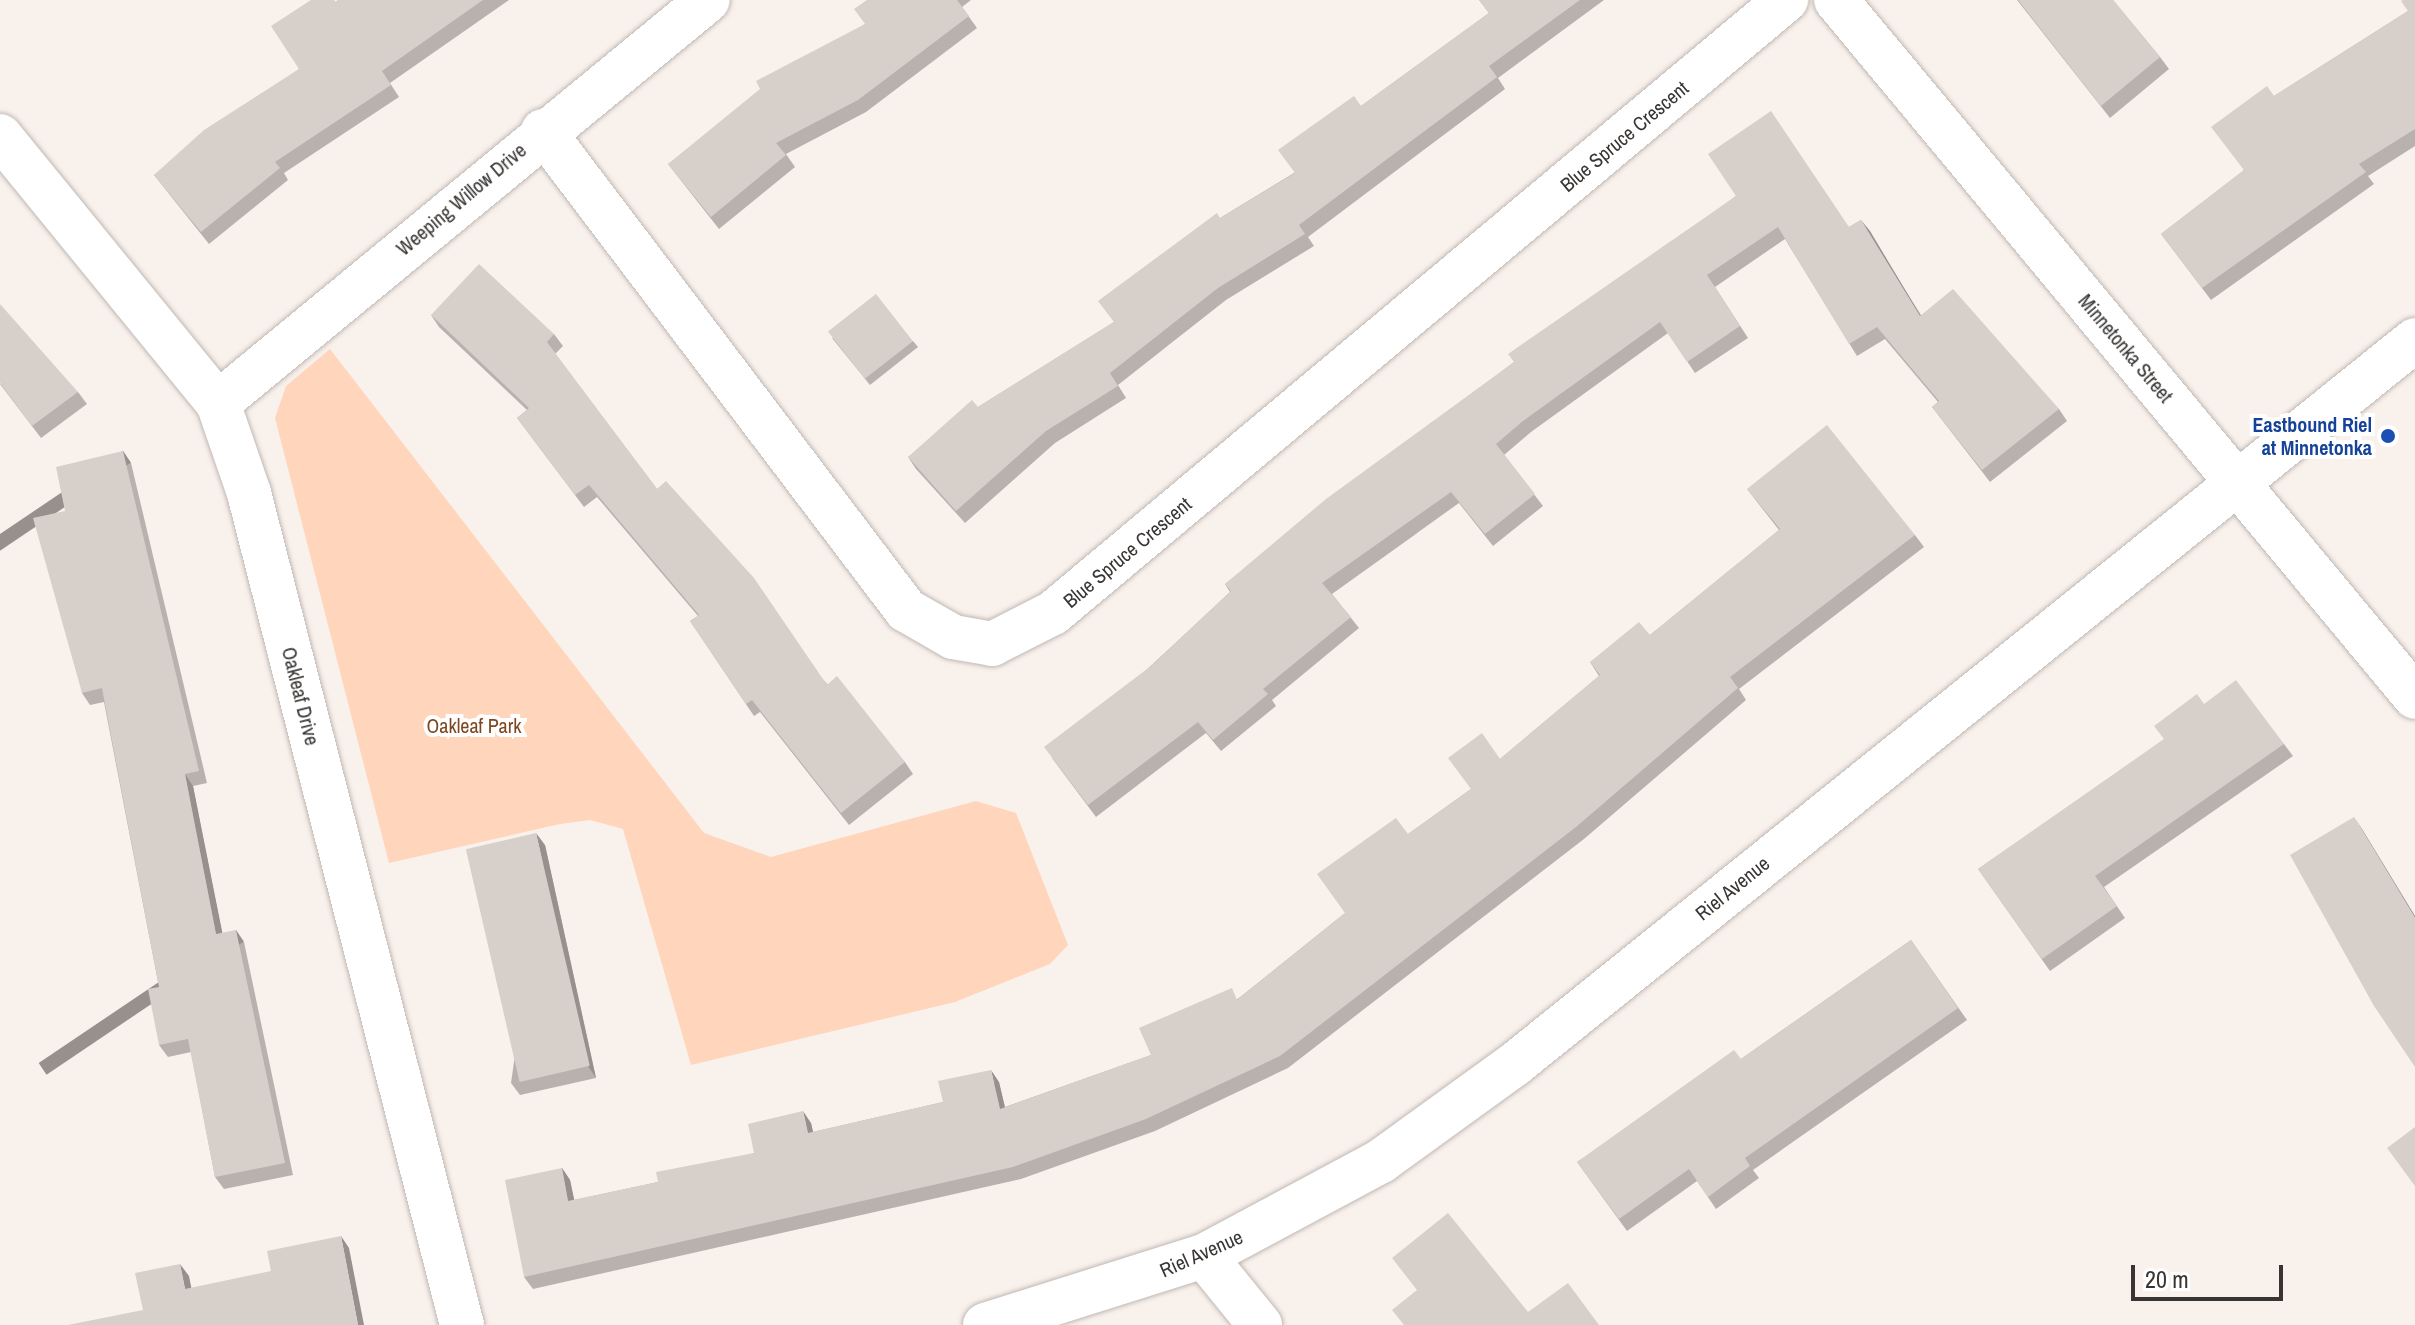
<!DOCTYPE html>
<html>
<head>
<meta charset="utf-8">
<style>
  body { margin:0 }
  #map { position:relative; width:2415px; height:1325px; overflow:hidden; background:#f9f1ec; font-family:"Archivo Narrow",sans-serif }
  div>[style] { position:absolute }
  .green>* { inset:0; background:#ffd5bc }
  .roads { filter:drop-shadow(0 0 2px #c0b8b4) drop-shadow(0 0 2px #c0b8b4) }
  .minor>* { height:44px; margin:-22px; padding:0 22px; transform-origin:22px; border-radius:22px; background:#fff }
  .wall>* { inset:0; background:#b8b2ae }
  .shaded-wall>* { inset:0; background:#96918d; transform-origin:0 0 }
  .building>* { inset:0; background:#d6cfca; transform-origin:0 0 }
  .dots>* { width:22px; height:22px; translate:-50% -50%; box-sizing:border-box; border:4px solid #fff; border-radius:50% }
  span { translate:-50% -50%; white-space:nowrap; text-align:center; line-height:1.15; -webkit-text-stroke:8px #fff; paint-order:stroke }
  .street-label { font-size:20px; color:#383533 }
  .transit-label { font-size:20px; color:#164399; font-weight:700 }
  .right { translate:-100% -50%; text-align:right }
  .park-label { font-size:20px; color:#7d461f }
  .scale { position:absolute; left:2131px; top:1265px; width:152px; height:36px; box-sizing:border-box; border:4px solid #383533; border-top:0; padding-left:10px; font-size:24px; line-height:28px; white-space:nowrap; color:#383533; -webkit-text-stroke:6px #fff; paint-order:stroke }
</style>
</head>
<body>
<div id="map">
  <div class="green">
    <div style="clip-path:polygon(330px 349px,704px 833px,771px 857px,976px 801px,1016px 813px,1068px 945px,1050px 964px,955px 1002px,691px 1065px,623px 829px,590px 820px,560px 824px,389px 863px,275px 418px,286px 386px)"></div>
  </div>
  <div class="roads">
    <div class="minor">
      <div style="left:1836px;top:0;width:906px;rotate:50.28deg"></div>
      <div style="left:543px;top:131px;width:601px;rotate:52.84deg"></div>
      <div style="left:906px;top:610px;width:54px;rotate:29.9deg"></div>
      <div style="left:953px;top:637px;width:40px;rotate:10deg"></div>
      <div style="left:992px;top:644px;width:68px;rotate:-26.9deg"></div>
      <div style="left:1053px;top:613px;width:956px;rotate:-39.91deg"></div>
      <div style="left:0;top:136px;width:345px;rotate:50.8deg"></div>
      <div style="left:218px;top:403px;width:95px;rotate:71deg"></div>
      <div style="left:249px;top:493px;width:859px;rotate:75.64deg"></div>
      <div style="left:218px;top:403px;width:634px;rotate:-39.44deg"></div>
      <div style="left:1204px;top:1256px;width:89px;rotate:50.9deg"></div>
      <div style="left:985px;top:1325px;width:230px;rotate:-17.5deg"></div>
      <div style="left:1204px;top:1256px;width:201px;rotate:-28.2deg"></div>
      <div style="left:1381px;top:1161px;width:165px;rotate:-35.9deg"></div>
      <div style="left:1515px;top:1064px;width:1155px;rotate:-38.81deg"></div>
    </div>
  </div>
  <div class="wall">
    <div style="clip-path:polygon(338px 0,509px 0,390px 83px,399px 97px,284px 173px,288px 180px,209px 244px,154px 175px,299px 69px,336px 2px)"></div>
    <div style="clip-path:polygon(867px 0,971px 0,962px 7px,977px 28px,866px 112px,786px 154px,795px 167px,719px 229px,668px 164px,865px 24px)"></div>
    <div style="clip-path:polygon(1479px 0,1604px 0,1498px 78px,1505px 89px,1308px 237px,1314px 246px,1226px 300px,1118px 385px,1126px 398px,1055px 443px,965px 523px,916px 469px,908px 457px,978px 407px,1114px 322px,1220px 218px,1294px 173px,1361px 106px,1489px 13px)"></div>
    <div style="clip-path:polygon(2017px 0,2113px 0,2160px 57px,2169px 69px,2110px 118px)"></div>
    <div style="clip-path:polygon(2415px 0,2415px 146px,2368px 176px,2374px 184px,2211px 300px,2161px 234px,2243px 171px,2274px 96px,2408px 11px)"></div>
    <div style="clip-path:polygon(1736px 196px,1849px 227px,1861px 220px,1921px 315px,2059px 409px,2067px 421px,1990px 482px,1932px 407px,1938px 402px,1885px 339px,1857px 356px,1785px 239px,1715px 287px,1748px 338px,1695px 373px,1668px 333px,1531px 432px,1504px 455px,1543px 506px,1493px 546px,1459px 503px,1332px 594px,1359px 628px,1272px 700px,1276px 706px,1221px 751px,1206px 733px,1096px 817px,1052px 758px,1230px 592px,1225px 584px,1514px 362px)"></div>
    <div style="clip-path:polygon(431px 315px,554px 334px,563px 346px,555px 354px,657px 489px,827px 684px,905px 762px,913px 774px,849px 825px,760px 712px,754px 716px,690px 621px,698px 616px,597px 497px,584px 507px,517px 418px,527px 410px,439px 327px)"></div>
    <div style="clip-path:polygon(832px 338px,913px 341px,918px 347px,870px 385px)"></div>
    <div style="clip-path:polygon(0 384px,78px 392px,87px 404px,41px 438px)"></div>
    <div style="clip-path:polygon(123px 451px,131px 463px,207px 783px,193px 786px,222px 933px,244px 942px,293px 1175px,224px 1189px,215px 1177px,191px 1052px,168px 1057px,159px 1045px,159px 987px,104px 702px,90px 705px,82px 693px,65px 511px)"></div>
    <div style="clip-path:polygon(1747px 489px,1915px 535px,1924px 547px,1739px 689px,1746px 700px,1584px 839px,1288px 1068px,1155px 1131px,1021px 1179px,533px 1289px,524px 1277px,562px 1168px,570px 1180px,574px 1200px,658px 1182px,754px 1153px,811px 1123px,813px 1132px,943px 1102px,999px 1082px,1005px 1107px,1151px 1055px,1239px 998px,1345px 913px,1408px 834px,1471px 789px,1500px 759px,1599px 676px,1590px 662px,1650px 635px,1779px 530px)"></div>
    <div style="clip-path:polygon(2204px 704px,2284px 744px,2293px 756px,2104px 887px,2125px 918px,2050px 971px,1978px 869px,2164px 740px)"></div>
    <div style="clip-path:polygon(545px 845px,596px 1078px,520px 1095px,511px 1083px)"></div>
    <div style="clip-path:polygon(1911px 940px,1967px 1020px,1753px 1170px,1759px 1178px,1716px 1209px,1697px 1181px,1627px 1231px,1577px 1162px,1741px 1059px)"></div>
  </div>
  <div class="shaded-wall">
    <div style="clip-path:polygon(1861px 220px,1870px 231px,1928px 328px,1920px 316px)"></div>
    <div style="left:123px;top:451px;width:14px;height:329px;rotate:56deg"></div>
    <div style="clip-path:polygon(185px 774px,193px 786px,225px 946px,216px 934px)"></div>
    <div style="clip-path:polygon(2354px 817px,2362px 829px,2415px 916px,2415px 918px)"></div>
    <div style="clip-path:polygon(536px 833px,545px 845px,596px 1078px,588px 1066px)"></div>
    <div style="left:236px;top:930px;width:14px;height:238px;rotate:56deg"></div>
    <div style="clip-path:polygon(991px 1070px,999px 1082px,1008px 1121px,1000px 1109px)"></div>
    <div style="clip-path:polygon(803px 1111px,811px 1123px,816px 1145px,808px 1133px)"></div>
    <div style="clip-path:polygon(562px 1168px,570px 1180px,577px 1213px,568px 1201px)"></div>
    <div style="clip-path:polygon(341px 1236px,349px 1248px,364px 1325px,358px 1325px)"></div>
    <div style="clip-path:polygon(180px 1264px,189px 1276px,194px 1301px,185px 1289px)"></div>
  </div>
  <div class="building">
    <div style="clip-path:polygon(311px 0,334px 0,336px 2px,338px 0,483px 0,382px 71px,391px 85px,275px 162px,280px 168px,201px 232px,154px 175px,204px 130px,299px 69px,271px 26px)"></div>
    <div style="clip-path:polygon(867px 0,957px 0,969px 16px,858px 100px,776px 143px,786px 155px,711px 217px,668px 164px,760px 89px,756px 81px,865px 24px,854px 9px)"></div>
    <div style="clip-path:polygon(1479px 0,1580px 0,1489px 66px,1497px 77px,1299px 225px,1305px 234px,1218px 288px,1110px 373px,1118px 386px,1046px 431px,956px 511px,908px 457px,972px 400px,978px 407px,1114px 322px,1098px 301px,1217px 213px,1220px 218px,1295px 173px,1278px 150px,1354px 96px,1361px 106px,1489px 13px)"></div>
    <div style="clip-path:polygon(2018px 0,2113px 0,2160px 57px,2101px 106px)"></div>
    <div style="clip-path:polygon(2403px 0,2415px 0,2415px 129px,2359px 164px,2366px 172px,2202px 288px,2161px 234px,2244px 170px,2211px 127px,2267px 86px,2274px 96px,2408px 11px,2401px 1px)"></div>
    <div style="clip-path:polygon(1771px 111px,1849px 227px,1861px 220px,1920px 316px,1953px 289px,2059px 409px,1982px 470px,1932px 407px,1939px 401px,1877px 327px,1849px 344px,1778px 227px,1707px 275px,1740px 326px,1687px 362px,1660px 322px,1523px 421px,1496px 444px,1535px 494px,1485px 534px,1451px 492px,1322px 583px,1351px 617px,1263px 689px,1268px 694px,1213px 740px,1198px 722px,1088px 805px,1044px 747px,1151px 666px,1231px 591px,1225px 584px,1326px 499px,1514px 362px,1508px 354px,1736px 196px,1708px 154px)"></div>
    <div style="clip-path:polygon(479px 264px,554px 334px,547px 342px,657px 489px,666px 481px,754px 578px,827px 685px,837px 676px,905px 762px,841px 813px,752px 700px,746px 704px,690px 621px,699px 615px,589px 485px,575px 495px,517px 418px,529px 408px,431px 315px)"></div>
    <div style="left:876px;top:294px;width:60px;height:61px;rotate:52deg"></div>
    <div style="clip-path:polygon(0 304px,78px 392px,32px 426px,0 383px)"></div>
    <div style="clip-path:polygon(1827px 425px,1915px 535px,1730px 677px,1738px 688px,1576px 827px,1280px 1056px,1146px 1119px,1013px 1167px,524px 1277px,505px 1180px,562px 1168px,568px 1201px,658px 1182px,656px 1172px,754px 1153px,748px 1124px,803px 1111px,808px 1133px,943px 1102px,938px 1081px,991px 1070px,1000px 1109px,1151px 1055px,1139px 1028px,1232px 988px,1237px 1000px,1345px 913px,1317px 874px,1396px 818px,1408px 834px,1471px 789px,1448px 758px,1482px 733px,1500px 759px,1600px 675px,1590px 662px,1639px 622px,1650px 635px,1780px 529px,1747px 489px)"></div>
    <div style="clip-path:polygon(123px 451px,199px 771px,185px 774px,216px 934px,236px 930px,285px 1163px,215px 1177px,188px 1039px,159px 1045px,148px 989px,159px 987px,102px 688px,82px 693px,33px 518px,65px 511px,56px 467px)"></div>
    <div style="clip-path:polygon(2236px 680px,2284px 744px,2095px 876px,2117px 906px,2042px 959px,1978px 869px,2164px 739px,2154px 726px,2197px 694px,2204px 704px)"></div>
    <div style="clip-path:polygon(2354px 817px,2415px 918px,2415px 1067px,2374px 1006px,2290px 855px)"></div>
    <div style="left:536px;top:833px;width:239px;height:72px;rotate:77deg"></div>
    <div style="clip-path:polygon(1911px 940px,1958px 1008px,1745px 1158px,1750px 1166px,1708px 1197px,1689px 1169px,1619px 1219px,1577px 1162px,1734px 1050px,1741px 1059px)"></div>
    <div style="clip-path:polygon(2415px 1127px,2415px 1186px,2387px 1148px)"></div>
    <div style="clip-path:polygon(1448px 1213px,1528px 1312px,1568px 1283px,1599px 1325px,1404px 1325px,1392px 1310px,1417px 1290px,1392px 1258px)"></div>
    <div style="clip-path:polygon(341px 1236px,358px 1325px,68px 1325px,143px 1310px,135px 1273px,180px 1264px,185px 1289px,271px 1271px,267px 1251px)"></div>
  </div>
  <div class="dots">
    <div style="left:2388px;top:436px;background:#1a4fb4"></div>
  </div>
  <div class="street-label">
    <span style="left:1624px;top:136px;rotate:-40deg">Blue Spruce Crescent</span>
    <span style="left:461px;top:199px;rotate:-40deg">Weeping Willow Drive</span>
    <span style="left:2126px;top:348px;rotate:50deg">Minnetonka Street</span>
    <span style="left:1127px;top:552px;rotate:-40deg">Blue Spruce Crescent</span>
    <span style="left:301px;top:696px;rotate:76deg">Oakleaf Drive</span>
    <span style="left:1732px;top:888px;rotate:-39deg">Riel Avenue</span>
    <span style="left:1201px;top:1253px;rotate:-24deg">Riel Avenue</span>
  </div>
  <div class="transit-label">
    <span class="right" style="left:2372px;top:436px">Eastbound Riel<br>at Minnetonka</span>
  </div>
  <div class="park-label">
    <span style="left:474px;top:725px">Oakleaf Park</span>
  </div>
  <div class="scale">20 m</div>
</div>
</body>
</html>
